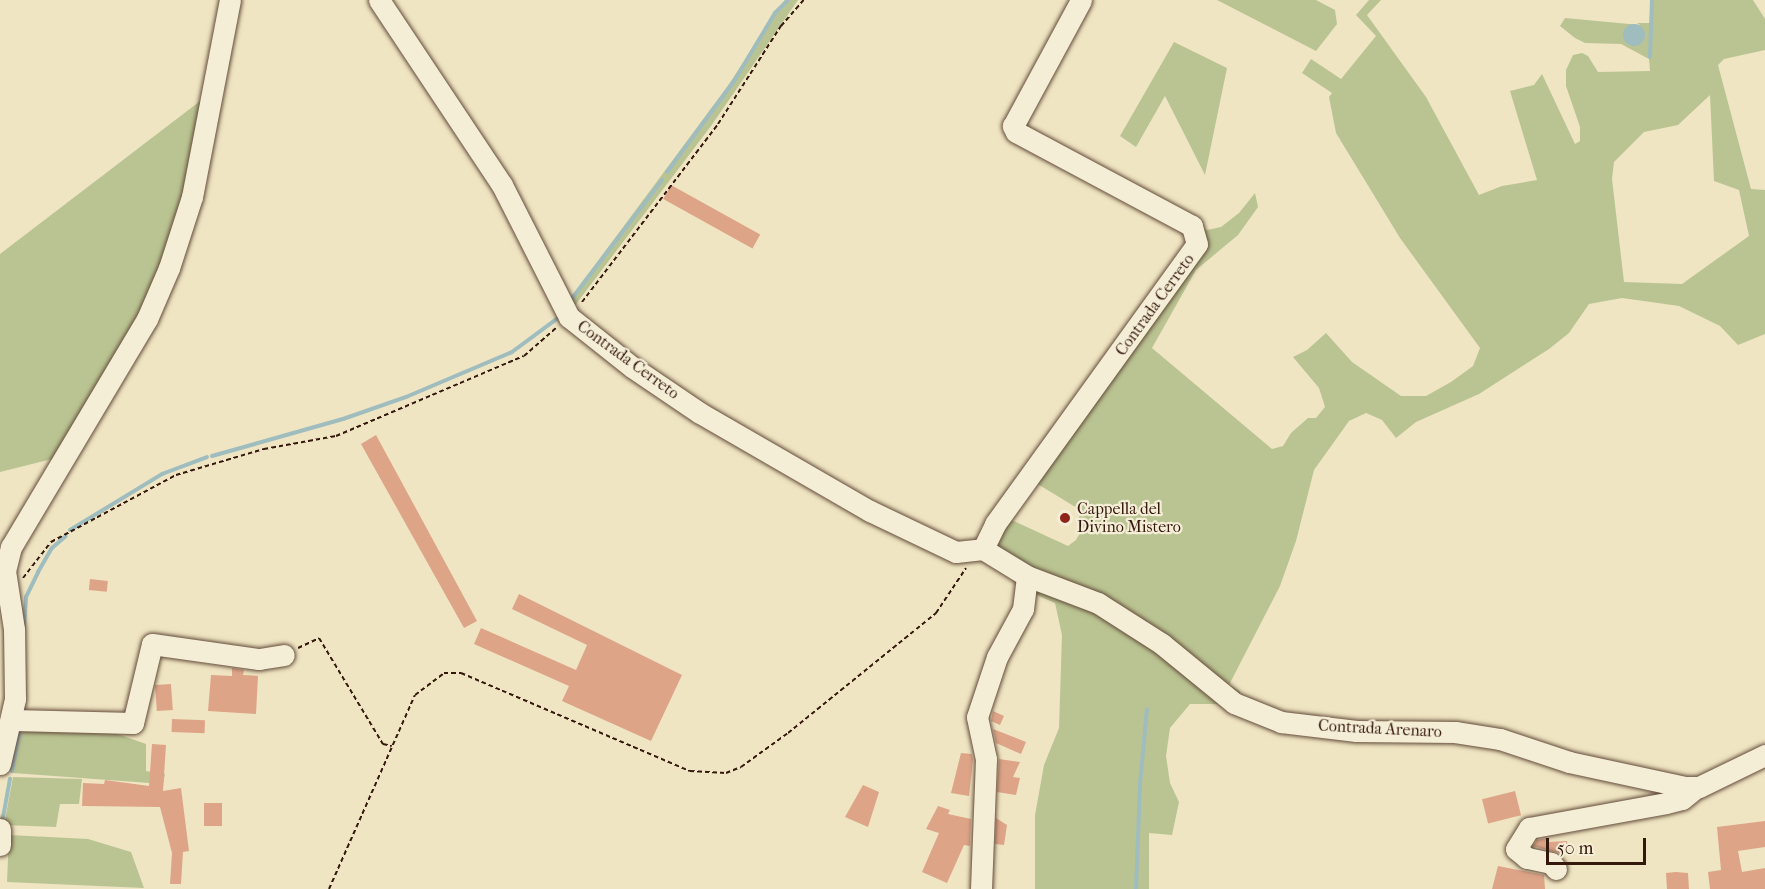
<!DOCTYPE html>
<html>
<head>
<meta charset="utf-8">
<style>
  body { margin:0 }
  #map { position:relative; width:1765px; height:889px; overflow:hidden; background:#efe5c2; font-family:"IM FELL French Canon",serif }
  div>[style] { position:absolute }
  .green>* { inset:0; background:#bac492 }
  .water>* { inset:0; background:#9fbcbe }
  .round { border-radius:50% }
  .stream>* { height:4px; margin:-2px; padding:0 2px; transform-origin:2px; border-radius:2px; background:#9fbcbe }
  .building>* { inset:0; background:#dda488; transform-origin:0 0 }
  .path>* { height:2px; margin-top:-1px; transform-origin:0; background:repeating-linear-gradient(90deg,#34180c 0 4.5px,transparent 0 7.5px) }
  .roads { filter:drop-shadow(0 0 2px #634b3a) drop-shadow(0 0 2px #634b3a) }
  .minor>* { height:21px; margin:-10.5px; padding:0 10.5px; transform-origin:10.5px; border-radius:10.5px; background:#f5eed7 }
  .dots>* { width:16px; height:16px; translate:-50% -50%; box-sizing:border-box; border:3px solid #f5eed7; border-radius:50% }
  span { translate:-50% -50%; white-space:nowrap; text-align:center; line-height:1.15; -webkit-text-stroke:4.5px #f5eed7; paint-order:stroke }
  .street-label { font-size:16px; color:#34180c }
  .poi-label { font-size:16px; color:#34180c }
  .left { translate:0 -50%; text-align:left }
  .scale { position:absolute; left:1546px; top:838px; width:100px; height:27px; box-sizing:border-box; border:3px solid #34180c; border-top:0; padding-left:8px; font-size:18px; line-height:21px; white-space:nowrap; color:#34180c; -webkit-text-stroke:4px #f5eed7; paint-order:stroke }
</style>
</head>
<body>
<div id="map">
  <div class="green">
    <div style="clip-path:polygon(785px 0,798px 0,711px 126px,570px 312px,566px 304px,727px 87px)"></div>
    <div style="clip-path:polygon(1217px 0,1316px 0,1335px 10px,1337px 24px,1316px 51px)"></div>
    <div style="clip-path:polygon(evenodd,1369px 0,1381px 0,1367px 15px,1426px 97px,1479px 195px,1502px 186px,1537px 180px,1510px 91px,1534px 85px,1542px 74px,1575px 144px,1580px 141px,1580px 127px,1566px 86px,1566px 70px,1573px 55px,1582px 53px,1588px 56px,1598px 72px,1650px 71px,1649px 59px,1621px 44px,1585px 43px,1575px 38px,1560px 26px,1565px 18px,1640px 25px,1637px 23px,1650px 23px,1651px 0,1753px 0,1765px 19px,1765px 50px,1724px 59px,1718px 65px,1751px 189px,1765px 190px,1765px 334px,1738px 345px,1720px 326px,1679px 306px,1622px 298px,1589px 304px,1569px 333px,1549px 349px,1479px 394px,1416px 422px,1396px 438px,1382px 420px,1366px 413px,1349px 421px,1314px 470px,1296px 541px,1280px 586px,1229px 685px,1240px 691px,1238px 710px,1220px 704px,1190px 704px,1170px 728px,1166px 756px,1170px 783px,1179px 802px,1172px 835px,1149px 833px,1149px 889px,1035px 889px,1035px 815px,1044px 765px,1059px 728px,1062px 635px,1055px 603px,1034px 594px,995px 547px,1005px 517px,1068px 546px,1076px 540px,1081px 531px,1077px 521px,1082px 511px,1031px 480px,1199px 226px,1207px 230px,1221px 227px,1239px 213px,1255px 193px,1258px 207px,1238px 235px,1196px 270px,1152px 348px,1272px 449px,1283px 446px,1291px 433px,1308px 418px,1316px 418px,1325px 407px,1319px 388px,1293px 357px,1307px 350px,1326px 333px,1352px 362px,1401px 396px,1426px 396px,1451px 382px,1473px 366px,1480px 348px,1400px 238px,1336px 133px,1329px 97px,1332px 93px,1302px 73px,1311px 59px,1341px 79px,1376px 36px,1356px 15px,1369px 0,1710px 95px,1714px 181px,1739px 190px,1749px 236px,1682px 284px,1624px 282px,1612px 179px,1614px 162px,1644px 132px,1678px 125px,1710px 95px)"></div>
    <div style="clip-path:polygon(1174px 42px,1227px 68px,1205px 175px,1165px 96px,1136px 147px,1120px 136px)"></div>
    <div style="clip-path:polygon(208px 95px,167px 264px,60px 457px,0 472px,0 254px)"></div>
    <div style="clip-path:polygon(24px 722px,95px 726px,146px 744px,146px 771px,165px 774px,163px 784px,13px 773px)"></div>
    <div style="clip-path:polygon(13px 777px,82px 779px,79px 804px,60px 804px,56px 827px,4px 825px)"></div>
    <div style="clip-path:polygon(9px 835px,88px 839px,131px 852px,144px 888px,7px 882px)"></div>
  </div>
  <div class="water">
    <div class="round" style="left:1623px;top:24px;width:22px;height:22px"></div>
  </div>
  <div class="stream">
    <div style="left:1650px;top:57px;width:57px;rotate:-88deg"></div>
    <div style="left:667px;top:172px;width:113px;rotate:-53.6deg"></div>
    <div style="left:734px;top:81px;width:79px;rotate:-58.9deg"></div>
    <div style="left:775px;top:13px;width:18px;rotate:-45deg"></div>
    <div style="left:570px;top:301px;width:152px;rotate:-52.8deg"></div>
    <div style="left:212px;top:456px;width:136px;rotate:-15.8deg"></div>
    <div style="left:343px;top:419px;width:67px;rotate:-19.2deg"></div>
    <div style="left:406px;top:397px;width:115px;rotate:-23deg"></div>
    <div style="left:512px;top:352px;width:62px;rotate:-36.5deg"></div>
    <div style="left:70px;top:530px;width:108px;rotate:-31.3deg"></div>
    <div style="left:162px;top:474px;width:48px;rotate:-20.7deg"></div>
    <div style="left:24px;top:627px;width:30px;rotate:-86deg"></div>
    <div style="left:26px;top:597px;width:28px;rotate:-64deg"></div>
    <div style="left:38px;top:572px;width:28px;rotate:-60deg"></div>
    <div style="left:52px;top:548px;width:18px;rotate:-41deg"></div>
    <div style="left:12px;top:771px;width:46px;rotate:-78.7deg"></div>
    <div style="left:2px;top:823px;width:45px;rotate:-79.7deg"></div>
    <div style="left:1136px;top:889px;width:105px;rotate:-87.8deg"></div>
    <div style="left:1140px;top:784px;width:75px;rotate:-84.7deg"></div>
  </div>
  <div class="building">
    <div style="left:671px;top:185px;width:102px;height:16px;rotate:29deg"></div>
    <div style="clip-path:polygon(376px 435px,477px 621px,464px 628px,361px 444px)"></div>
    <div style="left:90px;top:579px;width:18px;height:11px;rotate:6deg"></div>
    <div style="clip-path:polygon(519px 594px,682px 675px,651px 741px,562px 701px,569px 686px,474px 644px,481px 628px,576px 670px,587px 645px,512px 609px)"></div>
    <div style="clip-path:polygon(232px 668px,244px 670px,243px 675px,258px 676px,256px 714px,208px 711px,211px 675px,232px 676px)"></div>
    <div style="left:171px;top:684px;width:26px;height:16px;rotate:86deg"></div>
    <div style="clip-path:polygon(993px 711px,1004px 716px,1000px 725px,991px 721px)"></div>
    <div style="left:172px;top:719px;width:33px;height:13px;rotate:2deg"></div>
    <div style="clip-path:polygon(993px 729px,1026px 742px,1021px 754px,996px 743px)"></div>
    <div style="clip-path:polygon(152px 744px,166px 745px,163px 791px,181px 788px,189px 851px,183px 852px,181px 884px,170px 884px,172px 853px,160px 807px,82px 806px,83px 783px,104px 784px,105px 780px,149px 786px)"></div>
    <div style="clip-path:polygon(961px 753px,972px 754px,973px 760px,969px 796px,951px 793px)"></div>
    <div style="clip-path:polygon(999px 759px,1020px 762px,1013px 777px,1020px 778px,1016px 795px,997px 792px)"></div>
    <div style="clip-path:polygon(863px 785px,879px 792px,868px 827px,845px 817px)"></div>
    <div style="left:1515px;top:791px;width:25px;height:34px;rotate:76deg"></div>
    <div style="left:204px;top:803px;width:18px;height:23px"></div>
    <div style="clip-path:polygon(938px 806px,950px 810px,948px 814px,971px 819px,970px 846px,964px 845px,947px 883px,922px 872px,939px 833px,926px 829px)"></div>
    <div style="clip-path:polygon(996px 818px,1007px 825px,1004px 845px,995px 844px)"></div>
    <div style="clip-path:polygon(1765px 821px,1765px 847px,1738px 851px,1742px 872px,1765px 868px,1765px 889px,1710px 889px,1708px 872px,1721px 870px,1717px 827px)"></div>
    <div style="clip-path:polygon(1547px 838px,1548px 842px,1567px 841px,1568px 851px,1559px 853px,1533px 846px,1537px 840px)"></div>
    <div style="clip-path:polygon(1498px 866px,1544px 875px,1545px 889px,1492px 889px)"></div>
    <div style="clip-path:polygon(1676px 872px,1688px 873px,1689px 889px,1667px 889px,1666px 873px)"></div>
  </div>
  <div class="path">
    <div style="left:582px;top:302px;width:224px;rotate:-52.6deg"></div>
    <div style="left:718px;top:124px;width:117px;rotate:-57.3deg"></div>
    <div style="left:781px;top:26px;width:35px;rotate:-49deg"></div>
    <div style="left:23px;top:578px;width:46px;rotate:-52.1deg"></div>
    <div style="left:51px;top:542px;width:142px;rotate:-28.2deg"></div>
    <div style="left:176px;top:475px;width:92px;rotate:-16.5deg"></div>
    <div style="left:264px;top:449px;width:73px;rotate:-10.2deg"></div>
    <div style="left:336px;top:436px;width:204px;rotate:-23.1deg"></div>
    <div style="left:524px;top:356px;width:44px;rotate:-41.3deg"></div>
    <div style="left:298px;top:648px;width:23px;rotate:-25deg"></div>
    <div style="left:319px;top:638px;width:124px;rotate:58.9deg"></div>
    <div style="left:383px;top:744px;width:9px;rotate:13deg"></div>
    <div style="left:329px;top:889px;width:212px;rotate:-66.1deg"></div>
    <div style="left:415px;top:695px;width:36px;rotate:-37deg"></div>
    <div style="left:444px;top:673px;width:17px"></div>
    <div style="left:461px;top:673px;width:249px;rotate:23.2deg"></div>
    <div style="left:690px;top:771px;width:36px;rotate:3deg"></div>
    <div style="left:726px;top:773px;width:16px;rotate:-22deg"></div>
    <div style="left:741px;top:767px;width:58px;rotate:-35.9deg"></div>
    <div style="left:788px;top:733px;width:191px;rotate:-39deg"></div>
    <div style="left:936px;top:613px;width:54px;rotate:-56.3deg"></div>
  </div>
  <div class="roads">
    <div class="minor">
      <div style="left:379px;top:0;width:222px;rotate:56.4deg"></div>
      <div style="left:502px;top:185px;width:148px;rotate:63.1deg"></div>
      <div style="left:569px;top:317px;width:80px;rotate:38.4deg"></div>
      <div style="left:632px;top:367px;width:82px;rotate:34.1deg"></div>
      <div style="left:700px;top:413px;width:196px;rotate:30deg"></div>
      <div style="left:870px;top:511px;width:95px;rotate:25.5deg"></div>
      <div style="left:956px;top:552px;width:27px;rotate:-6deg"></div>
      <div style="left:1027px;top:576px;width:76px;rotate:20.8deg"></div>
      <div style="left:1098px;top:603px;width:76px;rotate:32.6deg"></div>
      <div style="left:1162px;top:644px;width:93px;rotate:39.3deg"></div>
      <div style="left:1234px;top:703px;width:51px;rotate:22deg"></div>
      <div style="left:1281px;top:722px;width:76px;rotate:6.8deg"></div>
      <div style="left:1356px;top:731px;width:99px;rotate:0.6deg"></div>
      <div style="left:1455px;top:732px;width:46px;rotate:8.8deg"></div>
      <div style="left:1500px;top:739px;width:73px;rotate:18.4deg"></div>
      <div style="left:1569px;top:762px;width:120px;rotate:12.1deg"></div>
      <div style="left:1686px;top:787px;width:13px"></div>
      <div style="left:1699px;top:787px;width:73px;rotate:-25.9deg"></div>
      <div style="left:13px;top:720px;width:120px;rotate:1.4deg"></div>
      <div style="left:133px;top:723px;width:81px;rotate:-76.5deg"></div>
      <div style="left:152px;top:644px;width:108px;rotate:8deg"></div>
      <div style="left:259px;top:659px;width:25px;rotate:-9deg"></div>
      <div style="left:0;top:764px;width:67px;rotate:-77deg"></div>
      <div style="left:15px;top:699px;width:70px;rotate:-90.8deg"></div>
      <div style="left:14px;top:629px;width:59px;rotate:-98.8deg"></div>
      <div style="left:5px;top:571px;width:25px;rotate:-76deg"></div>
      <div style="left:11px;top:547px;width:265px;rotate:-59.2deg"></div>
      <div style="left:147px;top:319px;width:56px;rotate:-66.7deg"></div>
      <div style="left:169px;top:268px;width:75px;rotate:-72.1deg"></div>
      <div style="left:192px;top:197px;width:201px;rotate:-79.1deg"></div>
      <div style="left:0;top:829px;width:16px;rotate:90deg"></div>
      <div style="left:1556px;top:869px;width:8px;rotate:-130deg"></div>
      <div style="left:1551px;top:863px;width:25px;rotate:-168deg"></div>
      <div style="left:1527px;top:858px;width:14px;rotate:-141deg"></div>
      <div style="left:1516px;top:849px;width:25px;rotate:-58deg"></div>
      <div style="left:1529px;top:828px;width:139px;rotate:-10.3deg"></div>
      <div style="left:1666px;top:803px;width:16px;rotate:-14deg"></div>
      <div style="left:1682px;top:799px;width:19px;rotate:-39deg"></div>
      <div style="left:981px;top:889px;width:130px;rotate:-87.8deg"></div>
      <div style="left:986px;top:759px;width:43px;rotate:-102.1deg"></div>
      <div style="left:977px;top:717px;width:63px;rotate:-71.6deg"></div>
      <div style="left:997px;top:657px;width:55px;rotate:-61.6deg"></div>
      <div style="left:1023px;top:609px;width:33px;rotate:-83deg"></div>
      <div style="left:1027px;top:576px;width:52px;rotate:-148.5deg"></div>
      <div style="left:983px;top:549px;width:28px;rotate:-64deg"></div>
      <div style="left:995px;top:524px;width:345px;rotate:-54.2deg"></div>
      <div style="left:1197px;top:244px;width:19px;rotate:-106deg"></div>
      <div style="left:1192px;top:226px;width:200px;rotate:-151.9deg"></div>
      <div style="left:1016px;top:132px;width:7px;rotate:-117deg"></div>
      <div style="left:1013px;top:126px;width:143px;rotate:-61.6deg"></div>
    </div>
  </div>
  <div class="dots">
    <div style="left:1065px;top:518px;background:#8f2418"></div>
  </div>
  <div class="street-label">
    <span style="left:1155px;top:305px;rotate:-54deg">Contrada Cerreto</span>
    <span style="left:628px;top:360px;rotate:36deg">Contrada Cerreto</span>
    <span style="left:1380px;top:729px;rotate:3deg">Contrada Arenaro</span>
  </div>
  <div class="poi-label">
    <span class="left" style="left:1077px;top:518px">Cappella del<br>Divino Mistero</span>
  </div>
  <div class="scale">50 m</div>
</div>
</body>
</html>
